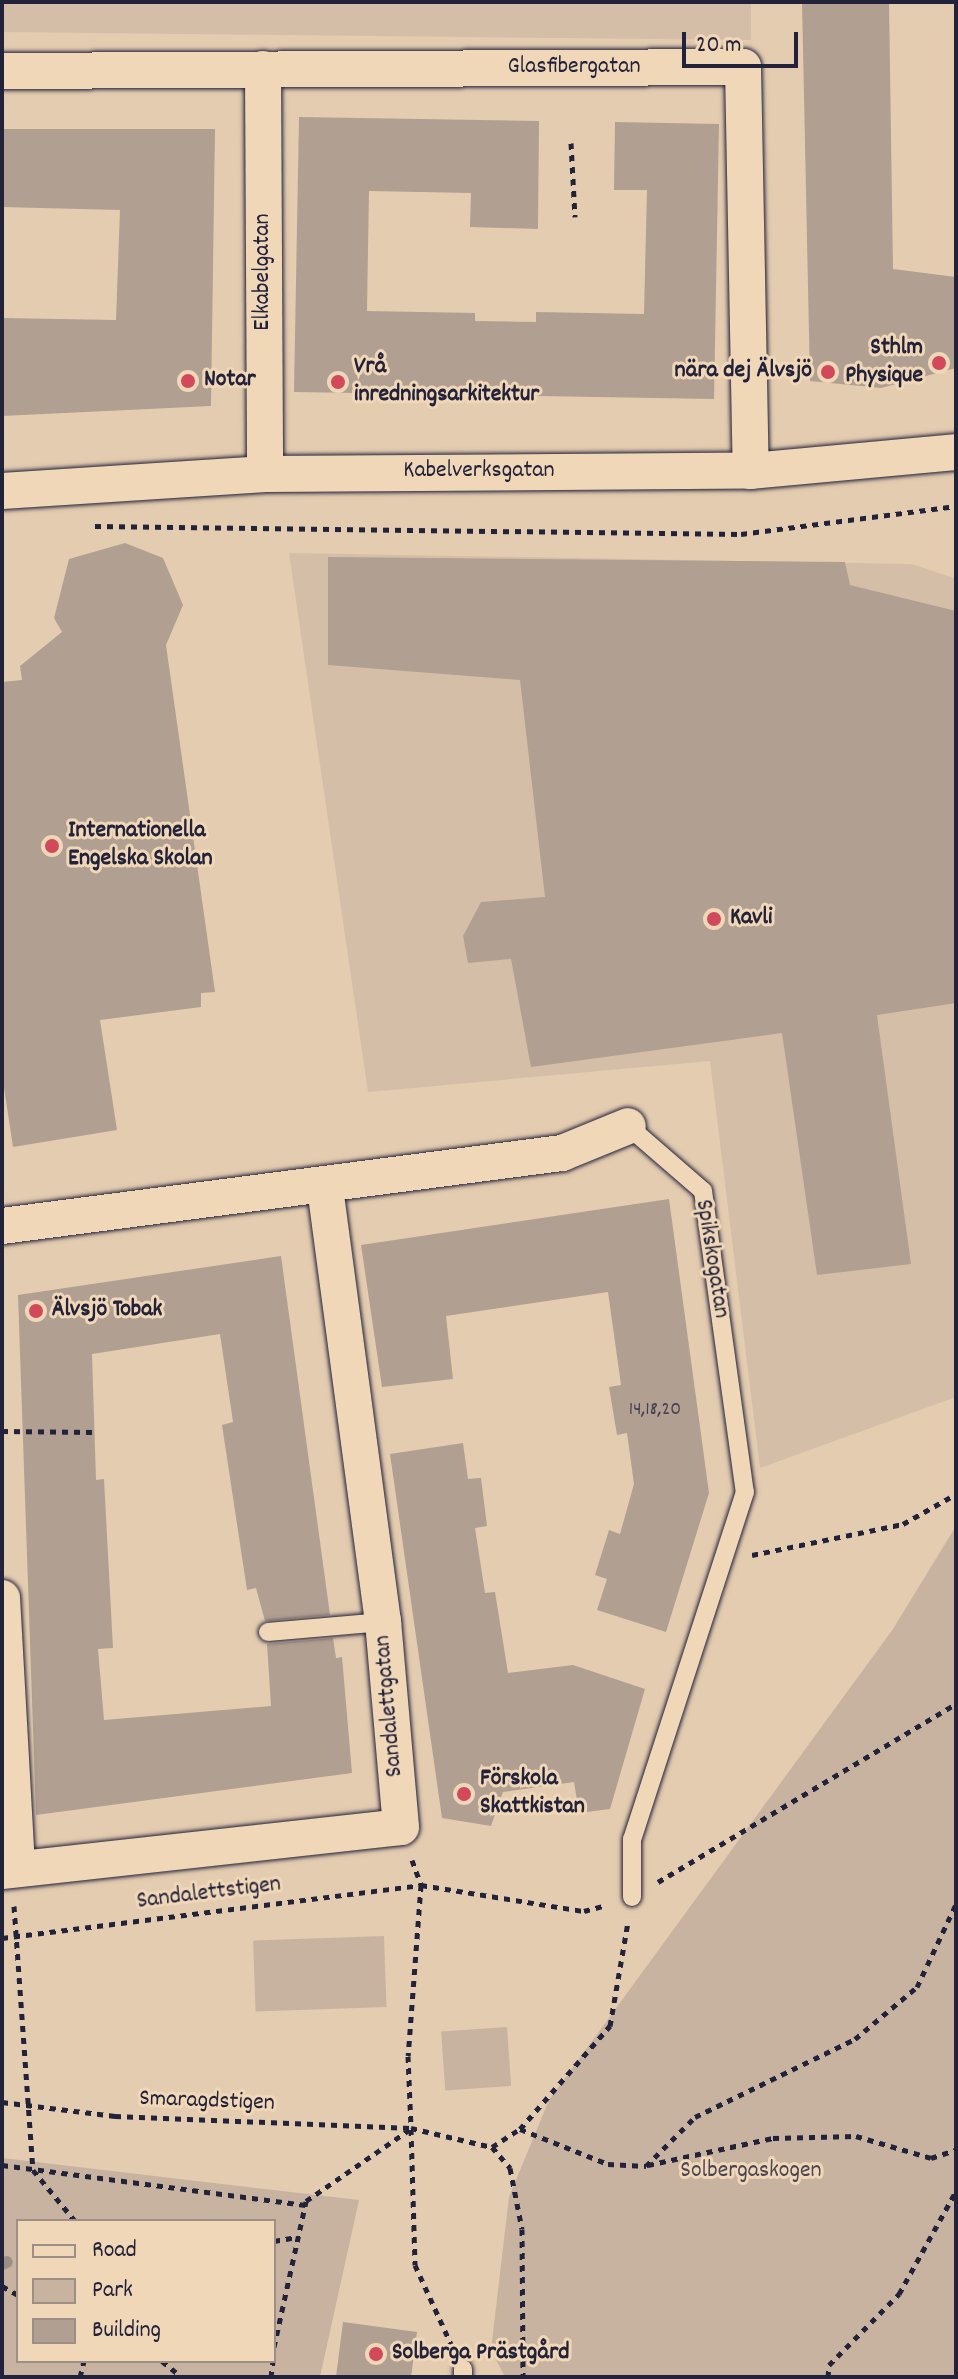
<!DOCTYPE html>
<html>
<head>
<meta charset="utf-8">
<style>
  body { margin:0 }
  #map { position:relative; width:958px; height:2379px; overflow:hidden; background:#e4ccb0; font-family:Dekko,sans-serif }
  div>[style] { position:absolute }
  .built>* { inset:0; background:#d5bea7 }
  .green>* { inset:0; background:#c7b39f; transform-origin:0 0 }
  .stream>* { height:12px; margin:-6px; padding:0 6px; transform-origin:6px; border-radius:6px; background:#9b8e85 }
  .building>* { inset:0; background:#b19f91 }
  .path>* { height:5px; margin-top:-2.5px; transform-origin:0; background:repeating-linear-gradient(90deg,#22223b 0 6px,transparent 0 12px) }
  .roads { filter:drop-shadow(0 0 2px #22223b) drop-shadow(0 0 2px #22223b) }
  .lane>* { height:18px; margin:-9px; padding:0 9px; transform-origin:9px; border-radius:9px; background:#f0d7b8 }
  .street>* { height:36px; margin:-18px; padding:0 18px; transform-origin:18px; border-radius:18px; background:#f0d7b8 }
  .dots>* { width:22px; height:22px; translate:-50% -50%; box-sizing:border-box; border:4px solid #f0d7b8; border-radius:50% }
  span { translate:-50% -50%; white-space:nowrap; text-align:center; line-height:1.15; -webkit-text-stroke:6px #f0d7b8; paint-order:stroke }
  .number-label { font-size:20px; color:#464150 }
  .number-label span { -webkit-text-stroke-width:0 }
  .street-label { font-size:24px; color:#22223b }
  .poi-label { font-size:24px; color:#22223b; font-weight:700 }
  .right { translate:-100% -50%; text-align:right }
  .left { translate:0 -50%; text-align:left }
  .park-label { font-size:24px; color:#4b4654 }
  .frame { position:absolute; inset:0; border:4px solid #22223b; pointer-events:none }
  .legend { position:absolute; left:16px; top:2219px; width:260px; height:144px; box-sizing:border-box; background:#f0d7b8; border:2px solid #9e8f86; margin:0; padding:10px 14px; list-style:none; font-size:24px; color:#22223b }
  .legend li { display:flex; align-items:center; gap:16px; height:40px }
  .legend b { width:40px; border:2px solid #9e8f86 }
  .scale { position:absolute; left:682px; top:32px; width:116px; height:36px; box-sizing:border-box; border:4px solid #22223b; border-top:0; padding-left:10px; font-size:24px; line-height:28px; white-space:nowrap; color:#22223b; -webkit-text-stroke:6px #f0d7b8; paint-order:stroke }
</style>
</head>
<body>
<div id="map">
  <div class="built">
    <div style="clip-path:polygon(2px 2px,751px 2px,751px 40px,2px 32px)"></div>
    <div style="clip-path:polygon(289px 553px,912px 564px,956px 579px,956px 1397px,760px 1468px,710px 1061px,368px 1092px)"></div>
  </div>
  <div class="green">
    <div style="clip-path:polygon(956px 1526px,956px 2377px,505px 2377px,491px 2350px,509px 2197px,549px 2100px,893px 1629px)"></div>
    <div style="left:384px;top:1936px;width:71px;height:131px;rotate:88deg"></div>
    <div style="left:507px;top:2027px;width:59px;height:66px;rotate:86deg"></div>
    <div style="clip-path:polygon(evenodd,2px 2158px,359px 2200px,320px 2377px,2px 2377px,2px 2158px,18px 2221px,274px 2221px,274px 2361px,18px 2361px,18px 2221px)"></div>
  </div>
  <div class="stream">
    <div style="left:2px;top:2264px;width:5px;rotate:-22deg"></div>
  </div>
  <div class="building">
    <div style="clip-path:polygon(802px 2px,889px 2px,893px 269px,956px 277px,956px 368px,881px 388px,810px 381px)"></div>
    <div style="clip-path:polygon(299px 117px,539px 121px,538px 229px,470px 227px,471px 193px,369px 191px,367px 311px,475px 313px,475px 321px,536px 322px,536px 312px,644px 314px,647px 190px,614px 190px,615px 122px,719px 124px,714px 399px,294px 392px)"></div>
    <div style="clip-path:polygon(2px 129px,215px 129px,211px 406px,2px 416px,2px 318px,116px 320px,120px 210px,2px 207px)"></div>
    <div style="clip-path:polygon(125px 543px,163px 558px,183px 605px,166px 645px,215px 992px,201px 993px,201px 1007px,100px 1020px,117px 1130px,13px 1147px,2px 1074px,2px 682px,22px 680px,20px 666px,62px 632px,54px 618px,69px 559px)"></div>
    <div style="clip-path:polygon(328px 557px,845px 562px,850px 585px,956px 611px,956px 1003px,877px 1015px,911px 1264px,817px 1275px,782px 1033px,531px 1067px,511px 959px,468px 963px,463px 936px,481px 902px,545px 897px,520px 680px,328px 665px)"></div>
    <div style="clip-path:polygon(669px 1199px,709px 1493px,666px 1632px,597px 1610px,607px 1579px,595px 1575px,609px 1530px,620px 1534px,634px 1484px,627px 1433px,617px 1435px,609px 1387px,621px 1385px,608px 1292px,446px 1316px,453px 1379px,382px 1387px,361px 1245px)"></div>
    <div style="clip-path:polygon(281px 1256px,330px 1615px,265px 1621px,256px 1588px,247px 1590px,222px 1425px,233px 1422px,220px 1334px,92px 1354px,96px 1480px,104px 1479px,113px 1648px,98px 1649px,104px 1720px,271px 1706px,267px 1644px,333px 1638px,336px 1658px,342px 1657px,352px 1773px,36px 1815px,18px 1295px)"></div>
    <div style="clip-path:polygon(463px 1443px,468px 1479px,481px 1478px,487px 1526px,475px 1528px,485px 1593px,495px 1592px,508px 1673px,573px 1665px,645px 1689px,610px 1809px,579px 1813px,574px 1782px,503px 1792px,491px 1826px,442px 1818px,390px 1454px)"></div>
    <div style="clip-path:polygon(343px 2322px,417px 2332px,411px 2377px,336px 2377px)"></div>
  </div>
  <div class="path">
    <div style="left:571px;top:143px;width:74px;rotate:86.9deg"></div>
    <div style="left:95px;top:526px;width:646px;rotate:0.71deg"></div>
    <div style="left:741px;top:534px;width:217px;rotate:-7.4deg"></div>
    <div style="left:2px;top:1431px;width:93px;rotate:0.6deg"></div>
    <div style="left:752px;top:1555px;width:154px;rotate:-11.6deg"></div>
    <div style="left:903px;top:1524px;width:61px;rotate:-29.5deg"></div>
    <div style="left:412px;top:1860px;width:27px;rotate:70deg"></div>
    <div style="left:421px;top:1885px;width:171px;rotate:94.3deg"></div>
    <div style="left:408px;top:2056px;width:72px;rotate:87.6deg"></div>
    <div style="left:411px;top:2128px;width:83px;rotate:13.2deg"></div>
    <div style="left:492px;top:2147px;width:33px;rotate:-33deg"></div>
    <div style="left:520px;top:2129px;width:137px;rotate:-48.9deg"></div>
    <div style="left:610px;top:2026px;width:106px;rotate:-80.2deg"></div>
    <div style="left:658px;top:1882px;width:347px;rotate:-30.9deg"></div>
    <div style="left:14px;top:1906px;width:265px;rotate:85.9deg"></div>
    <div style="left:33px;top:2170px;width:66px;rotate:50.5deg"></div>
    <div style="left:2px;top:1938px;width:422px;rotate:-7.2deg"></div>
    <div style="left:421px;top:1885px;width:165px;rotate:9.1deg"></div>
    <div style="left:584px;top:1911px;width:23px;rotate:-15deg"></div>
    <div style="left:2px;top:2102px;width:114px;rotate:7.1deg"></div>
    <div style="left:115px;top:2116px;width:296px;rotate:2.3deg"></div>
    <div style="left:411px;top:2129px;width:136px;rotate:88.3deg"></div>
    <div style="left:415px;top:2265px;width:87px;rotate:65.5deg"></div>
    <div style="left:520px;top:2129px;width:95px;rotate:21.7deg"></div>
    <div style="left:608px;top:2164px;width:38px;rotate:3deg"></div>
    <div style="left:646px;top:2166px;width:69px;rotate:-45deg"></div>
    <div style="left:695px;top:2117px;width:178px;rotate:-26deg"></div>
    <div style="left:855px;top:2039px;width:81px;rotate:-40deg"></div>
    <div style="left:917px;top:1987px;width:92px;rotate:-64.8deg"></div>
    <div style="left:492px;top:2147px;width:28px;rotate:49deg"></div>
    <div style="left:510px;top:2168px;width:62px;rotate:78.9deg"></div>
    <div style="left:522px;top:2229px;width:148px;rotate:89.6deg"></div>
    <div style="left:2px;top:2165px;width:306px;rotate:7.5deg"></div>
    <div style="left:648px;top:2165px;width:128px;rotate:-12.2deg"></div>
    <div style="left:773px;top:2138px;width:83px;rotate:-1.4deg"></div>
    <div style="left:856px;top:2136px;width:78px;rotate:16.3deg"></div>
    <div style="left:931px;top:2158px;width:26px;rotate:-18deg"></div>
    <div style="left:274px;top:2241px;width:22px;rotate:-10deg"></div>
    <div style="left:2px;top:2286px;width:18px;rotate:29deg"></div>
    <div style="left:274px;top:2347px;width:149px;rotate:-77.6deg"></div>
    <div style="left:306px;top:2201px;width:125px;rotate:-34.6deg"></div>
    <div style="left:162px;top:2361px;width:26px;rotate:39deg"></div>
    <div style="left:80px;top:2377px;width:16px;rotate:-76deg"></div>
    <div style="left:271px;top:2377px;width:16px;rotate:-83deg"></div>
    <div style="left:828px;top:2377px;width:12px;rotate:-85deg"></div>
    <div style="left:829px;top:2365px;width:100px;rotate:-45.4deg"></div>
    <div style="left:899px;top:2294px;width:118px;rotate:-61deg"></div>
  </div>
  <div class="roads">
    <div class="lane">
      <div style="left:628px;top:1126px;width:99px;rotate:40.9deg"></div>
      <div style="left:703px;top:1191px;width:304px;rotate:82.1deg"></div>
      <div style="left:745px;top:1492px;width:365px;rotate:108deg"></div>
      <div style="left:632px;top:1839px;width:58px;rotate:90deg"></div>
      <div style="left:268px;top:1632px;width:115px;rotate:-5deg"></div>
      <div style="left:463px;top:2369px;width:8px;rotate:90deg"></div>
    </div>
    <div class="street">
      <div style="left:263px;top:69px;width:405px;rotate:89.7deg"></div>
      <div style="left:2px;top:71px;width:741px;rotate:-0.31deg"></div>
      <div style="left:743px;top:67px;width:404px;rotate:88.9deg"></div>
      <div style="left:2px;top:491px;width:264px;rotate:-3.7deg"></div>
      <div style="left:265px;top:474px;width:486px;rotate:-0.4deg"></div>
      <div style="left:751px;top:471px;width:206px;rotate:-5.3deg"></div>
      <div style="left:2px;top:1226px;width:565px;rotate:-7.43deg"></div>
      <div style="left:562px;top:1153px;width:71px;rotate:-22.2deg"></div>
      <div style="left:2px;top:1598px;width:269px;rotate:86.8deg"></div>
      <div style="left:2px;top:1871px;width:401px;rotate:-6.3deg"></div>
      <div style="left:401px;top:1827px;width:206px;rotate:-95deg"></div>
      <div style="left:383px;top:1622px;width:439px;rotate:-97.6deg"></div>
    </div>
  </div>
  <div class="dots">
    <div style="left:939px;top:363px;background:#d1495b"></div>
    <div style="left:828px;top:372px;background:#d1495b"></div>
    <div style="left:188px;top:381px;background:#d1495b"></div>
    <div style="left:338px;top:382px;background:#d1495b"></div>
    <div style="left:52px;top:846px;background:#d1495b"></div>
    <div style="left:714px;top:919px;background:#d1495b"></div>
    <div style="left:36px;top:1311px;background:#d1495b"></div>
    <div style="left:464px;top:1794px;background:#d1495b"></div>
    <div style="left:376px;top:2354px;background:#d1495b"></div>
  </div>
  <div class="number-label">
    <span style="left:655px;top:1410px">14,18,20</span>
  </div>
  <div class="street-label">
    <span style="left:574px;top:68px">Glasfibergatan</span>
    <span style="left:264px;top:272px;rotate:-90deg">Elkabelgatan</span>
    <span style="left:479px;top:472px">Kabelverksgatan</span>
    <span style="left:711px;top:1259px;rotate:81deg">Spikskogatan</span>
    <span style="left:390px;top:1706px;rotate:-95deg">Sandalettgatan</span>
    <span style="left:209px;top:1894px;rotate:-7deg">Sandalettstigen</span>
    <span style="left:207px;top:2102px;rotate:2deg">Smaragdstigen</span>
  </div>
  <div class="poi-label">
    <span class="right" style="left:923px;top:363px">Sthlm<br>Physique</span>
    <span class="left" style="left:354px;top:382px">Vrå<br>inredningsarkitektur</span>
    <span class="right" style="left:812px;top:372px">nära dej Älvsjö</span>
    <span class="left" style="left:204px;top:381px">Notar</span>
    <span class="left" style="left:68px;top:846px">Internationella<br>Engelska Skolan</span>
    <span class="left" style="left:730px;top:919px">Kavli</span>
    <span class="left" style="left:52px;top:1311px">Älvsjö Tobak</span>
    <span class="left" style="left:480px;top:1794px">Förskola<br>Skattkistan</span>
    <span class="left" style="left:392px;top:2354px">Solberga Prästgård</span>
  </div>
  <div class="park-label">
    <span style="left:751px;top:2172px">Solbergaskogen</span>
  </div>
  <div class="frame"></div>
  <ul class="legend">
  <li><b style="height:10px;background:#f0d7b8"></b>Road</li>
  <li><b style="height:22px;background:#c7b39f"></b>Park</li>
  <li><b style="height:22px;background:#b19f91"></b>Building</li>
  </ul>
  <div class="scale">20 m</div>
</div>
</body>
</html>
